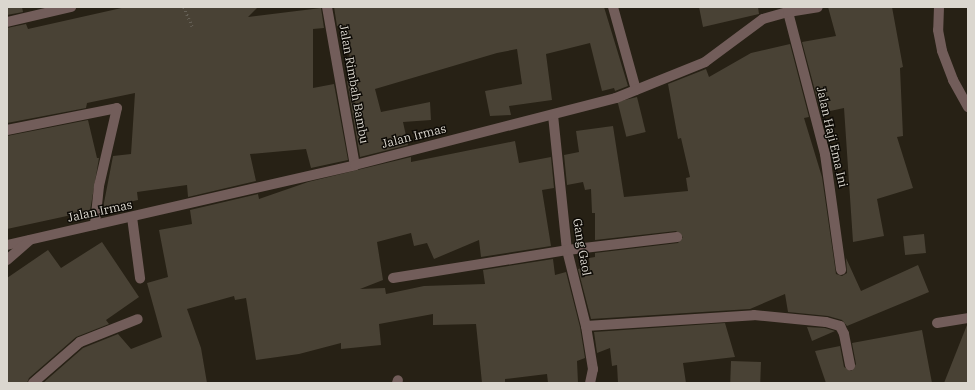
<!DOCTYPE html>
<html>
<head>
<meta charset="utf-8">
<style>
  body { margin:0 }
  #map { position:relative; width:975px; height:390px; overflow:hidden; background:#272115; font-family:"IBM Plex Serif",serif }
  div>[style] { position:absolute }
  .building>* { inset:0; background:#494235; transform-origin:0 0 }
  .path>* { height:2.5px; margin-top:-1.25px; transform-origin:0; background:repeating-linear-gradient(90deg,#656056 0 1px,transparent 0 4px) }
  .lane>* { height:10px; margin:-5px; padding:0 5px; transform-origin:5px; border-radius:5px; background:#725d5a }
  .street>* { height:10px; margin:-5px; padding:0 5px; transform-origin:5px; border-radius:5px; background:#725d5a }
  span { translate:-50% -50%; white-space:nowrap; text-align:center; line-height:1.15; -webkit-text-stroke:3px #0e0b06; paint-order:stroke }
  .street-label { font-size:12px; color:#dbd7cf }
  .frame { position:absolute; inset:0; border:8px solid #dbd7cf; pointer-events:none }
</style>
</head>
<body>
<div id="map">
  <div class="building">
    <div style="clip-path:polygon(7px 7px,22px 7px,23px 12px,7px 15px)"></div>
    <div style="clip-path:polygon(126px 7px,258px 7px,248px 17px,321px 8px,324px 28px,313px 29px,313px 88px,334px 84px,348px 160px,311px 168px,306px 149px,250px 154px,256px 181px,188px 197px,187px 185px,137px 192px,138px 200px,103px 208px,113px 156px,131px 154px,135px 93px,87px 103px,86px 108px,7px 123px,7px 28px,26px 24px,28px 29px)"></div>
    <div style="clip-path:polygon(334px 7px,604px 7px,628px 86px,615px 91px,614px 88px,602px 91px,590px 43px,546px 54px,552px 100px,509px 106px,511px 115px,490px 116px,485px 91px,522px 84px,517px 49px,497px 53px,375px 89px,381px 112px,430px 102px,431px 120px,403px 122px,408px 145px,360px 157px,347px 81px,353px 80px,345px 25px,337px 26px)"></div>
    <div style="clip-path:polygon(699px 7px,758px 7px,759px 14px,703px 27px)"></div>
    <div style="clip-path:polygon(828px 7px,892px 7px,903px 67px,900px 68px,903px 136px,897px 137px,913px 188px,877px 199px,884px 236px,853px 242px,844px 108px,821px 113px,802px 42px,836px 36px)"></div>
    <div style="clip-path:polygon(790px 44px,809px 117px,804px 118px,822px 177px,836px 274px,842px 276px,847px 273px,846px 258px,861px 291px,918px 265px,929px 292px,847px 326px,842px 320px,828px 316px,788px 312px,785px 294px,750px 309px,591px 319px,578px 269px,590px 266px,589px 258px,595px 257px,595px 253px,678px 243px,683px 237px,676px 231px,595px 240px,595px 213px,592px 213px,591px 189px,585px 190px,583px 182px,567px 185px,564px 155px,579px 152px,576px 131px,613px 126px,624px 197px,688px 191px,686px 178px,690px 177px,681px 138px,678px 139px,668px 84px,706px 69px,709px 77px,751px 53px)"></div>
    <div style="left:637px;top:97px;width:36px;height:20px;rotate:76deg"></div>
    <div style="clip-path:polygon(88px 120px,97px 158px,99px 158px,90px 211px,7px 229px,7px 136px)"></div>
    <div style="clip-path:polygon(515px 141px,519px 163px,551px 157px,554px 188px,542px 190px,551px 246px,481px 257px,479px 240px,434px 259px,427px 243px,414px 246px,411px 233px,377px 242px,383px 280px,360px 289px,385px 288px,386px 294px,424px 286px,485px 284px,483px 270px,553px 259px,555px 275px,566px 272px,580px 327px,585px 358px,577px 361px,578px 383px,548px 383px,547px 374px,505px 379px,505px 383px,482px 383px,476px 324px,433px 325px,433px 314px,379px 324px,381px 345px,341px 349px,341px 343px,299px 354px,256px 360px,246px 298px,235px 300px,234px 296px,187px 309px,201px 348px,207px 383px,43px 383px,83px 348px,118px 334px,131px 349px,162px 337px,147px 283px,168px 277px,159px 230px,192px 224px,190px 210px,258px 194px,259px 199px,308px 182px,411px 157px,411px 162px)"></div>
    <div style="left:924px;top:234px;width:19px;height:21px;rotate:84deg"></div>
    <div style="clip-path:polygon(102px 242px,139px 297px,106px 320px,109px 324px,76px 337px,29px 378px,27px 383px,7px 383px,7px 278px,48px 250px,61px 268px)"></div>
    <div style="clip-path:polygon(725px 323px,735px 357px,683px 363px,686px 383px,618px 383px,617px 365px,612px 366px,610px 348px,597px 353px,594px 332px)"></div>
    <div style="clip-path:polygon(967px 325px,968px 383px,944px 383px)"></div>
    <div style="clip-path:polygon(807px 327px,825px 328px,835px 331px,812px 341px)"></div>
    <div style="clip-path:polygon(922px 330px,932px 383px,826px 383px,815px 351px,840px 346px,844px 367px,851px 371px,856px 364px,852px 343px)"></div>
    <div style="left:731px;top:361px;width:30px;height:22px;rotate:2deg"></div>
  </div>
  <div class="path">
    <div style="left:184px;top:7px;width:21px;rotate:67deg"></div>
  </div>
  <div class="lane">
    <div style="left:939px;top:7px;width:23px;rotate:92deg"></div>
    <div style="left:938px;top:30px;width:21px;rotate:79deg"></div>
    <div style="left:942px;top:51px;width:31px;rotate:69deg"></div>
    <div style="left:953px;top:80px;width:31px;rotate:61deg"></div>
    <div style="left:132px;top:217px;width:62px;rotate:82.5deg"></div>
    <div style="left:937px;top:323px;width:31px;rotate:-9deg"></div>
  </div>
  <div class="street">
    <div style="left:327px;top:7px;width:160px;rotate:80deg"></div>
    <div style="left:613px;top:7px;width:86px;rotate:74.5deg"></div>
    <div style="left:788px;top:12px;width:147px;rotate:75.4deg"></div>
    <div style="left:825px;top:154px;width:117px;rotate:82.1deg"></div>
    <div style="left:7px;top:22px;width:66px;rotate:-13.2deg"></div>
    <div style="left:553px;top:115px;width:136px;rotate:84.1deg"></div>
    <div style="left:567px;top:250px;width:78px;rotate:76deg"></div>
    <div style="left:586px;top:326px;width:44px;rotate:80.8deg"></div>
    <div style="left:593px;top:369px;width:14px;rotate:102deg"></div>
    <div style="left:7px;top:130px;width:112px;rotate:-11.3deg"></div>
    <div style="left:117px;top:108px;width:80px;rotate:103deg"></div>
    <div style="left:99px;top:186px;width:39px;rotate:96deg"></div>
    <div style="left:7px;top:245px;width:357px;rotate:-12.9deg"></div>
    <div style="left:355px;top:165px;width:269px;rotate:-14.4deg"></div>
    <div style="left:616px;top:98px;width:96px;rotate:-22deg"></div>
    <div style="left:705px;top:62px;width:72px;rotate:-36.6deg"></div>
    <div style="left:763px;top:19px;width:26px;rotate:-16deg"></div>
    <div style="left:788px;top:12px;width:30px;rotate:-9deg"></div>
    <div style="left:7px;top:260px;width:30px;rotate:-41deg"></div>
    <div style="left:393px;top:278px;width:176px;rotate:-9.1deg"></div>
    <div style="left:567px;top:250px;width:111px;rotate:-6.7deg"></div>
    <div style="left:586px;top:326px;width:168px;rotate:-3.7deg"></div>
    <div style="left:754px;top:315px;width:72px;rotate:5.6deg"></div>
    <div style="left:826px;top:322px;width:15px;rotate:16deg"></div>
    <div style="left:840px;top:326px;width:9px;rotate:63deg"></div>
    <div style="left:844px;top:334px;width:32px;rotate:79deg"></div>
    <div style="left:33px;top:383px;width:62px;rotate:-41.1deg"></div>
    <div style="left:80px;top:342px;width:62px;rotate:-21.6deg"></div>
    <div style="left:397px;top:383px;width:3px;rotate:-72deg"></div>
  </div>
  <div class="street-label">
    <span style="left:354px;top:84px;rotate:80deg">Jalan Rimbah Bambu</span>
    <span style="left:414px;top:136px;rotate:-14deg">Jalan Irmas</span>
    <span style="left:832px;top:137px;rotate:77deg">Jalan Haji Ema Ini</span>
    <span style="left:100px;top:211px;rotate:-12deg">Jalan Irmas</span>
    <span style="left:582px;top:247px;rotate:80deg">Gang Gaol</span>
  </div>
  <div class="frame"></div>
</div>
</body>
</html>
